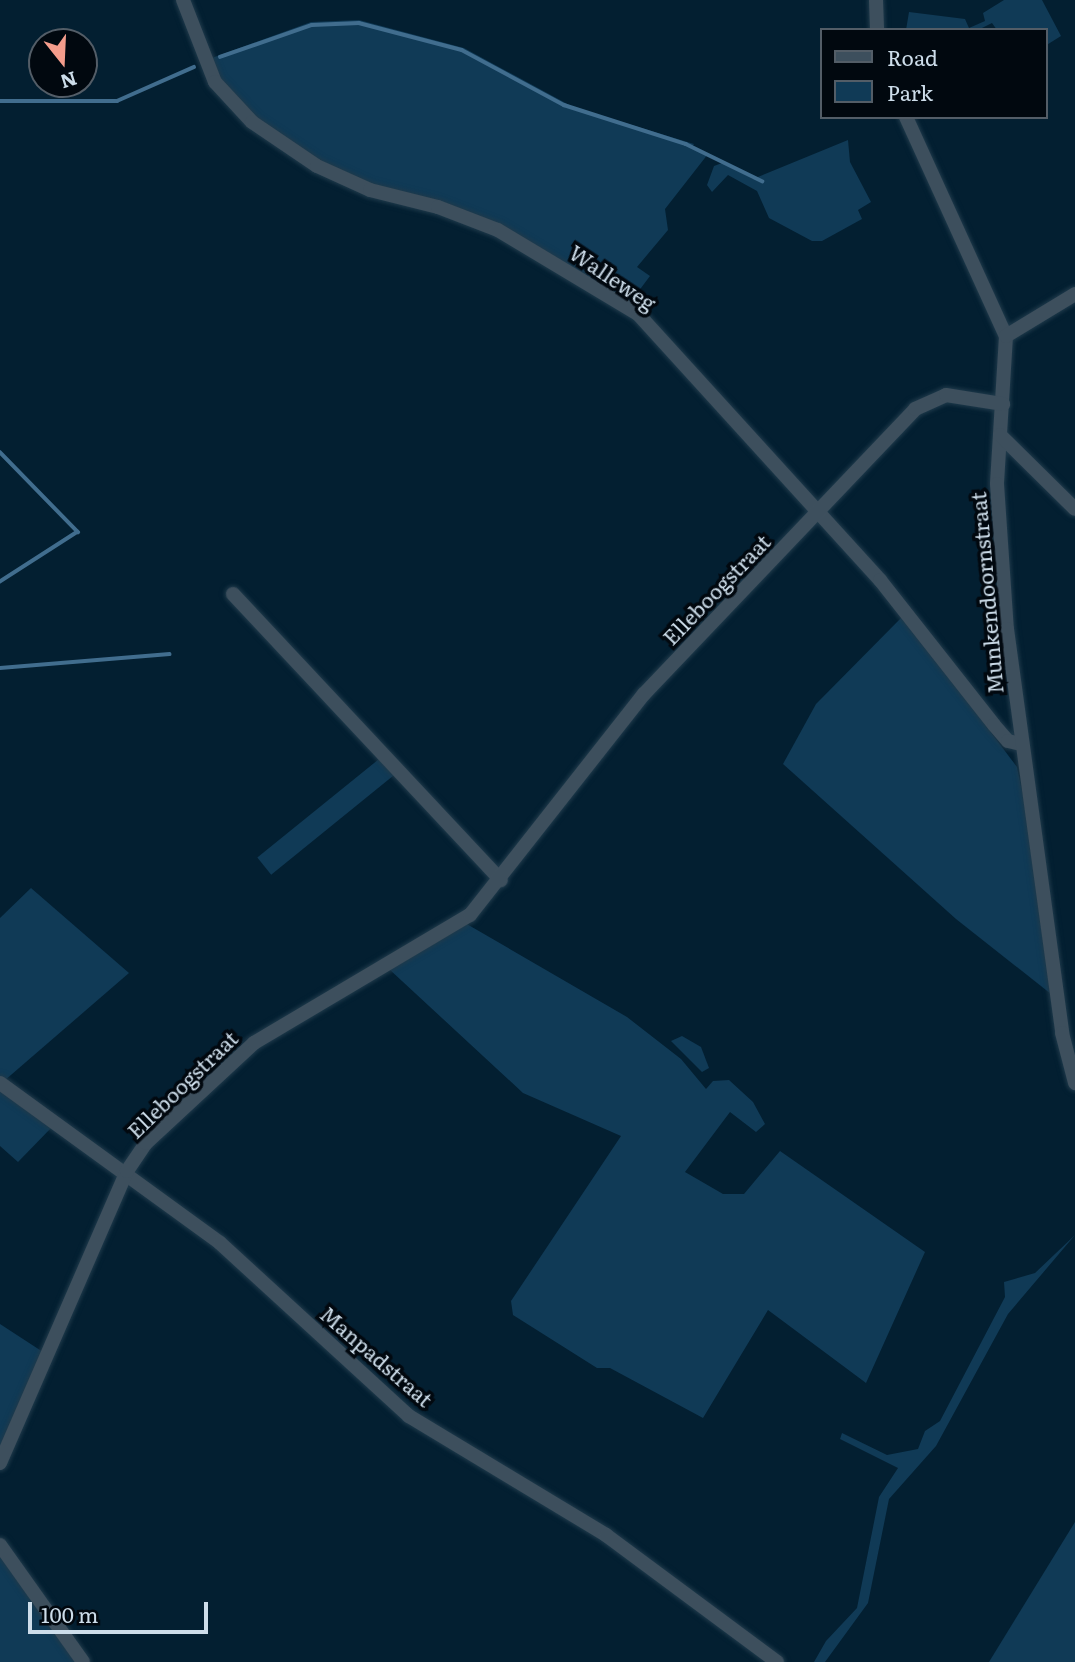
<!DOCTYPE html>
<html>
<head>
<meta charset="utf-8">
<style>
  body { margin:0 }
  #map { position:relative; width:1075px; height:1662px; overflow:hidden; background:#031f31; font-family:Literata,serif }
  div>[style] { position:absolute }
  .green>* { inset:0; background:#103a56; transform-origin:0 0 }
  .stream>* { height:3.5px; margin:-1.75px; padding:0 1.75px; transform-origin:1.75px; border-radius:1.75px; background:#416d8e }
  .roads { filter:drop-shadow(0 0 2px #1f3a4b) drop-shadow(0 0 2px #1f3a4b) }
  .minor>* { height:14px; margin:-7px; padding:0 7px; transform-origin:7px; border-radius:7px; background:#3d4f5d }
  span { translate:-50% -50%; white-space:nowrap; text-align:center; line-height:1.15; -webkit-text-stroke:7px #01080f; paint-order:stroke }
  .street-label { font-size:21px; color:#cdddea }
  .legend { position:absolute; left:820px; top:28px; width:228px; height:91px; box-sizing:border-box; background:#01080f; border:2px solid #535d67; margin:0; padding:9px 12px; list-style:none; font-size:21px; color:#cdddea }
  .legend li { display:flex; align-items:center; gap:14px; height:35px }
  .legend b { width:35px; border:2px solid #535d67 }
  .north { position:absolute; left:28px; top:28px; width:70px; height:70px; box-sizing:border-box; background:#01080f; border:2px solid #535d67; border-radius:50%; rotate:162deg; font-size:19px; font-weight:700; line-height:28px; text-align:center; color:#cdddea }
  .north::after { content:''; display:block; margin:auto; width:24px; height:32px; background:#f49d8c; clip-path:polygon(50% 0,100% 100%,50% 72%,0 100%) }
  .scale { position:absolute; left:28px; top:1602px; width:180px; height:32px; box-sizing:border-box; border:4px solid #cdddea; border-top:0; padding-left:9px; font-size:21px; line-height:24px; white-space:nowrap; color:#cdddea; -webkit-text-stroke:5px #01080f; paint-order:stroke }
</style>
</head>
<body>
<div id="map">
  <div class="green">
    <div style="clip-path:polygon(1004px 0,1042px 0,1061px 36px,1045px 46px,1045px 30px,997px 30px,992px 23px,978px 30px,906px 30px,909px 12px,965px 19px,969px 28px,985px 21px,983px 13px)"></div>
    <div style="clip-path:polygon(359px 20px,464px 48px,573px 107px,694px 144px,692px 147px,708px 154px,665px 209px,668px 230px,637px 267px,650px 276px,629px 304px,504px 229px,365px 182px,310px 157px,250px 114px,224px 88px,209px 59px,311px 22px)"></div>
    <div style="clip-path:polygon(848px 140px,850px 162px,871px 202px,858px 210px,862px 219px,822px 241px,812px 241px,769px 218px,757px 191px,728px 175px,712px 192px,707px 185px,714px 166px,722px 163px,753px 179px)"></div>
    <div style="clip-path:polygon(903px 616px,1017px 767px,1040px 877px,1051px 994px,956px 919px,783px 764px,816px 704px)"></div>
    <div style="left:384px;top:755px;width:22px;height:163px;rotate:51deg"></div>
    <div style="clip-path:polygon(31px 888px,129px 973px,4px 1081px,0 1079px,0 918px)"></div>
    <div style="clip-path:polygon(465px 923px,627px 1017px,681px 1059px,706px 1089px,713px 1081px,729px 1080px,753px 1102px,765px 1124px,756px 1132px,730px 1112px,685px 1172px,723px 1194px,744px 1194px,780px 1151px,925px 1252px,866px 1383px,768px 1310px,703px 1418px,610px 1368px,597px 1368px,513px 1315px,511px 1301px,621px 1136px,523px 1093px,389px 969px)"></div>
    <div style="clip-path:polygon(682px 1036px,701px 1047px,709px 1068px,702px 1072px,671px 1041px)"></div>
    <div style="clip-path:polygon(0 1089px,54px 1125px,18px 1162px,0 1146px)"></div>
    <div style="clip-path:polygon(1075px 1235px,1008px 1314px,936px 1446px,889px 1499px,868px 1603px,825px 1662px,814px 1662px,826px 1641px,857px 1608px,879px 1497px,898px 1468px,840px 1439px,842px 1433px,887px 1455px,918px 1449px,925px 1431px,940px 1421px,1005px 1297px,1004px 1282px,1035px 1273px)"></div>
    <div style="clip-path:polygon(0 1324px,43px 1352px,0 1457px)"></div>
    <div style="clip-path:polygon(1075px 1522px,1075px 1662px,989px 1662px)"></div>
    <div style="clip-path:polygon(0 1554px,76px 1662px,0 1662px)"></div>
  </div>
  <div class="stream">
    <div style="left:220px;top:57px;width:97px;rotate:-19.2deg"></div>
    <div style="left:312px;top:25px;width:47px;rotate:-2.4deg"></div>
    <div style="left:359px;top:23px;width:106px;rotate:14.7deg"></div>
    <div style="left:462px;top:50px;width:116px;rotate:28.3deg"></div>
    <div style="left:564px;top:105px;width:128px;rotate:17.7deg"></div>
    <div style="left:686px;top:144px;width:85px;rotate:26deg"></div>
    <div style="left:0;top:101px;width:117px"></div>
    <div style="left:117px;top:101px;width:84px;rotate:-23.8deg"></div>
    <div style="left:0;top:452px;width:112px;rotate:45.7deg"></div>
    <div style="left:78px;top:532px;width:93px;rotate:147.3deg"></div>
    <div style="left:0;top:668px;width:170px;rotate:-4.7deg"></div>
  </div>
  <div class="roads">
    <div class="minor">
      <div style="left:183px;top:0;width:88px;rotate:68.7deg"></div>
      <div style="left:215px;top:82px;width:54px;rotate:47.2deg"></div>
      <div style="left:252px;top:122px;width:78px;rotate:34.1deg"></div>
      <div style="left:317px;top:166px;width:58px;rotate:24.4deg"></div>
      <div style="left:370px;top:190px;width:70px;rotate:14deg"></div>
      <div style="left:438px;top:207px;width:64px;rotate:21deg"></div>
      <div style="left:498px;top:230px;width:163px;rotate:31deg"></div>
      <div style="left:638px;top:314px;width:360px;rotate:47.7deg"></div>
      <div style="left:880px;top:580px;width:184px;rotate:51.8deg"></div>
      <div style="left:994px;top:725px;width:21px;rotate:49deg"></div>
      <div style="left:1008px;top:741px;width:13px;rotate:13deg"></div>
      <div style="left:876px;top:0;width:30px;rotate:88deg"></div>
      <div style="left:906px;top:117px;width:241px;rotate:65.5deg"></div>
      <div style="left:1006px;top:336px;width:148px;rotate:93.5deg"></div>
      <div style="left:997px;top:484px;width:145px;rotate:86.1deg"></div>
      <div style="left:1007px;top:629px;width:408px;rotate:82.2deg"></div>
      <div style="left:1062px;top:1033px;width:52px;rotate:75.4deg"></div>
      <div style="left:1006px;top:336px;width:81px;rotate:-31.3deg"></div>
      <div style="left:1000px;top:435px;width:105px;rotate:44.6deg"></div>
      <div style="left:233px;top:594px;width:392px;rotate:46.9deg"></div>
      <div style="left:0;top:1083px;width:272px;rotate:36deg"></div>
      <div style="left:220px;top:1243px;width:256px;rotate:42.5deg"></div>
      <div style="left:409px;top:1416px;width:230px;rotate:31.1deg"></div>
      <div style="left:606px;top:1535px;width:213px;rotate:36.6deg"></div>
      <div style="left:0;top:1463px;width:318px;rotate:-66.5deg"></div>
      <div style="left:127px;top:1171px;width:34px;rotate:-56deg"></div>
      <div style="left:146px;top:1143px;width:147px;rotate:-42.8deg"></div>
      <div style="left:254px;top:1043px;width:251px;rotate:-30.7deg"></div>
      <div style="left:470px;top:915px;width:281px;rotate:-51.8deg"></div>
      <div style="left:644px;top:694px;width:393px;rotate:-46.4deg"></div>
      <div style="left:915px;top:409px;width:34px;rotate:-24deg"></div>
      <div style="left:946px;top:395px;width:58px;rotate:9deg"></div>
      <div style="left:0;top:1545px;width:143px;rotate:54.6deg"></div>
    </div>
  </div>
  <div class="street-label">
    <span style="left:613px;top:277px;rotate:34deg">Walleweg</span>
    <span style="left:716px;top:589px;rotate:-46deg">Elleboogstraat</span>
    <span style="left:986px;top:593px;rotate:-95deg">Munkendoornstraat</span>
    <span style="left:182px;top:1084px;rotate:-44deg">Elleboogstraat</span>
    <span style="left:377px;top:1356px;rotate:41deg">Manpadstraat</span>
  </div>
  <ul class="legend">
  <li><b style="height:9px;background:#3d4f5d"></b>Road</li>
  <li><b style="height:19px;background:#103a56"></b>Park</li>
  </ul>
  <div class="north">N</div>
  <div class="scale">100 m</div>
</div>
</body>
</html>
